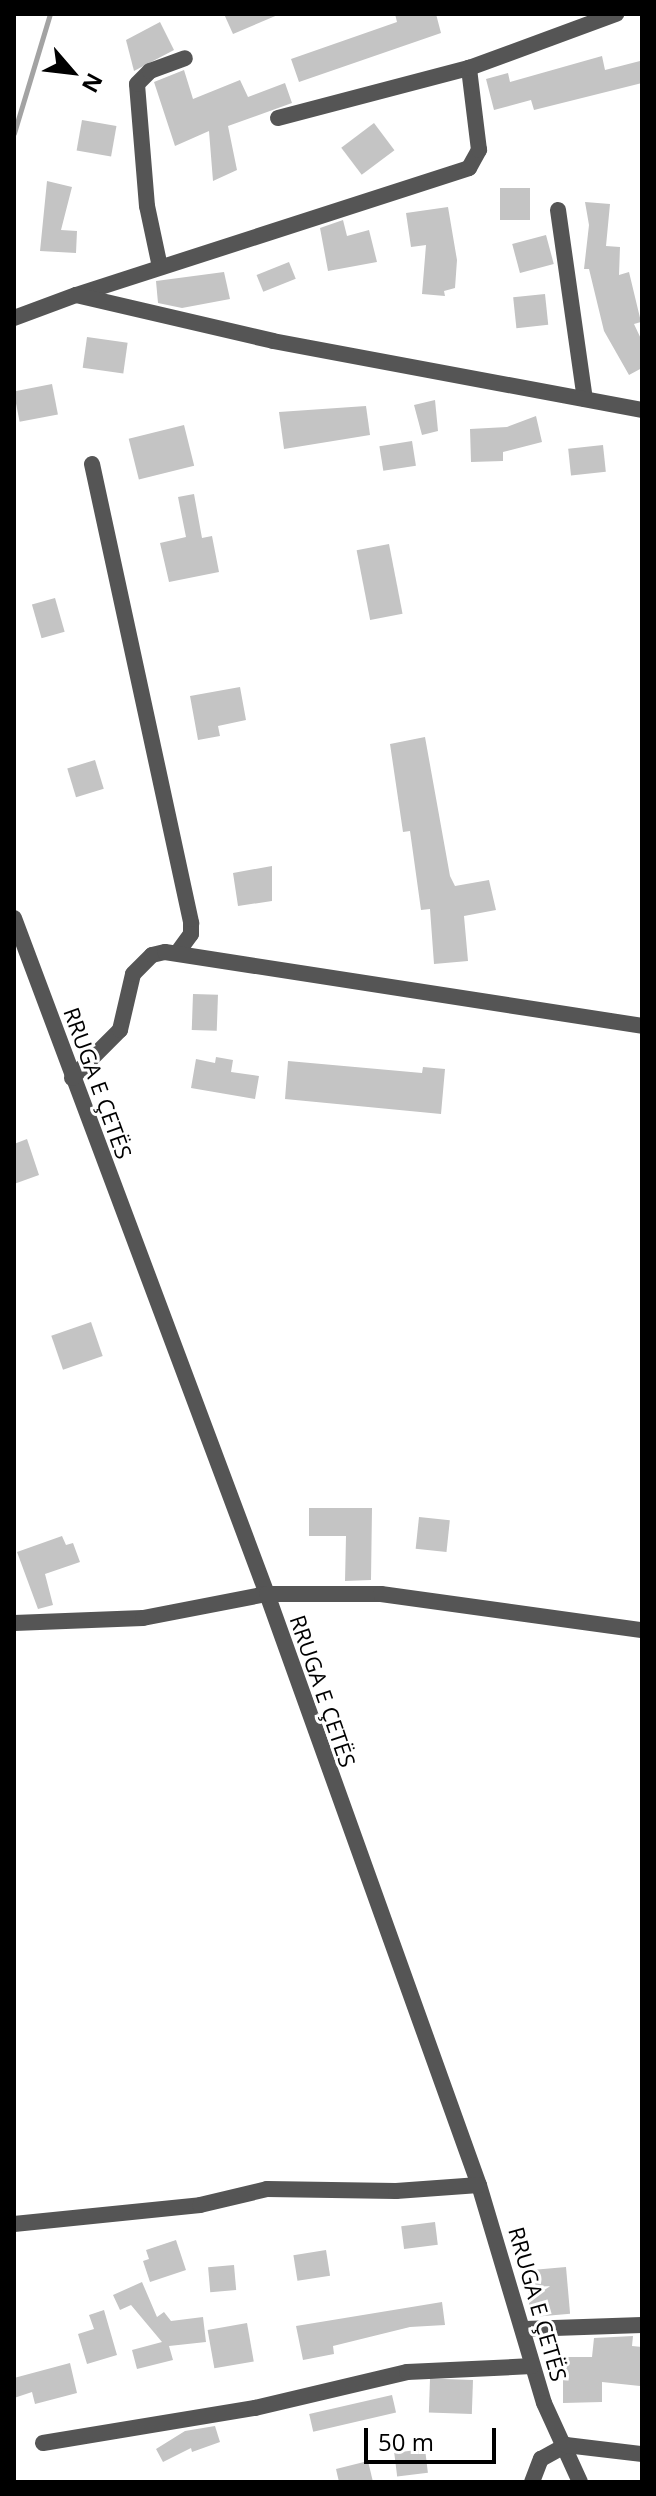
<!DOCTYPE html>
<html>
<head>
<meta charset="utf-8">
<style>
  body { margin:0 }
  #map { position:relative; width:656px; height:2496px; overflow:hidden; background:#fff; font-family:"Open Sans",sans-serif }
  div>[style] { position:absolute }
  .stream>* { height:5px; margin:-2.5px; padding:0 2.5px; transform-origin:2.5px; border-radius:2.5px; background:#a3a3a3 }
  .building>* { inset:0; background:#c4c4c4; transform-origin:0 0 }
  .street>* { height:16px; margin:-8px; padding:0 8px; transform-origin:8px; border-radius:8px; background:#555 }
  span { translate:-50% -50%; white-space:nowrap; text-align:center; line-height:1.15; -webkit-text-stroke:6px #fff; paint-order:stroke }
  .street-label { font-size:22px; color:#000 }
  .frame { position:absolute; inset:0; border:16px solid #000; pointer-events:none }
  .north { position:absolute; left:32px; top:32px; width:80px; height:80px; -webkit-text-stroke:6px #fff; paint-order:stroke; rotate:118deg; font-size:22px; font-weight:700; line-height:32px; text-align:center; color:#000 }
  .north::after { content:''; display:block; margin:auto; width:28px; height:36px; background:#000; clip-path:polygon(50% 0,100% 100%,50% 72%,0 100%) }
  .scale { position:absolute; left:364px; top:2428px; width:132px; height:36px; box-sizing:border-box; border:4px solid #000; border-top:0; padding-left:10px; font-size:24px; line-height:28px; white-space:nowrap; color:#000; -webkit-text-stroke:6px #fff; paint-order:stroke }
</style>
</head>
<body>
<div id="map">
  <div class="stream">
    <div style="left:14px;top:133px;width:124px;rotate:-73.2deg"></div>
  </div>
  <div class="building">
    <div style="clip-path:polygon(224px 14px,280px 14px,233px 34px)"></div>
    <div style="clip-path:polygon(395px 14px,436px 14px,441px 33px,299px 82px,291px 59px,397px 22px)"></div>
    <div style="clip-path:polygon(160px 22px,174px 50px,134px 71px,126px 40px)"></div>
    <div style="clip-path:polygon(602px 56px,605px 70px,640px 61px,642px 83px,534px 110px,531px 100px,494px 110px,486px 79px,508px 73px,510px 82px)"></div>
    <div style="clip-path:polygon(184px 70px,193px 99px,240px 80px,248px 97px,285px 83px,292px 103px,228px 126px,237px 170px,213px 181px,209px 131px,175px 146px,154px 82px)"></div>
    <div style="left:82px;top:120px;width:35px;height:31px;rotate:10deg"></div>
    <div style="left:374px;top:123px;width:34px;height:41px;rotate:53deg"></div>
    <div style="clip-path:polygon(47px 181px,72px 187px,61px 230px,77px 231px,76px 253px,40px 251px)"></div>
    <div style="left:500px;top:188px;width:30px;height:32px"></div>
    <div style="clip-path:polygon(585px 202px,610px 204px,606px 246px,620px 247px,619px 275px,629px 272px,641px 322px,634px 324px,642px 341px,642px 368px,629px 375px,604px 331px,589px 269px,584px 269px,589px 225px)"></div>
    <div style="clip-path:polygon(448px 207px,457px 260px,455px 288px,444px 291px,445px 296px,422px 294px,426px 245px,411px 247px,406px 213px)"></div>
    <div style="clip-path:polygon(343px 220px,347px 236px,369px 230px,377px 262px,328px 271px,320px 228px)"></div>
    <div style="left:546px;top:235px;width:30px;height:35px;rotate:75deg"></div>
    <div style="left:289px;top:262px;width:18px;height:35px;rotate:68deg"></div>
    <div style="clip-path:polygon(224px 272px,230px 299px,182px 308px,158px 303px,156px 281px)"></div>
    <div style="left:545px;top:294px;width:31px;height:32px;rotate:84deg"></div>
    <div style="left:87px;top:337px;width:41px;height:31px;rotate:8deg"></div>
    <div style="left:52px;top:384px;width:31px;height:39px;rotate:79deg"></div>
    <div style="clip-path:polygon(435px 400px,438px 431px,422px 435px,414px 405px)"></div>
    <div style="clip-path:polygon(366px 406px,370px 435px,284px 449px,279px 412px)"></div>
    <div style="clip-path:polygon(536px 416px,542px 442px,503px 452px,503px 461px,471px 462px,470px 429px,507px 427px)"></div>
    <div style="left:184px;top:425px;width:42px;height:57px;rotate:76deg"></div>
    <div style="left:412px;top:441px;width:25px;height:33px;rotate:81deg"></div>
    <div style="left:603px;top:445px;width:27px;height:35px;rotate:84deg"></div>
    <div style="clip-path:polygon(194px 494px,202px 538px,212px 536px,219px 572px,169px 582px,160px 543px,186px 537px,178px 497px)"></div>
    <div style="left:389px;top:544px;width:71px;height:33px;rotate:79deg"></div>
    <div style="left:55px;top:598px;width:35px;height:24px;rotate:74deg"></div>
    <div style="clip-path:polygon(240px 687px,246px 720px,218px 726px,220px 736px,198px 740px,190px 696px)"></div>
    <div style="clip-path:polygon(425px 737px,450px 876px,455px 886px,489px 880px,496px 910px,464px 916px,468px 961px,434px 964px,430px 909px,421px 910px,410px 831px,403px 832px,390px 744px)"></div>
    <div style="left:95px;top:760px;width:30px;height:29px;rotate:73deg"></div>
    <div style="clip-path:polygon(272px 866px,272px 901px,238px 906px,233px 873px)"></div>
    <div style="left:193px;top:994px;width:25px;height:36px;rotate:2deg"></div>
    <div style="clip-path:polygon(216px 1057px,233px 1060px,231px 1072px,259px 1076px,255px 1099px,191px 1088px,196px 1059px,215px 1063px)"></div>
    <div style="clip-path:polygon(288px 1061px,422px 1073px,423px 1067px,445px 1069px,441px 1114px,285px 1099px)"></div>
    <div style="clip-path:polygon(27px 1139px,39px 1175px,14px 1184px,14px 1144px)"></div>
    <div style="left:91px;top:1322px;width:36px;height:42px;rotate:71deg"></div>
    <div style="clip-path:polygon(309px 1508px,372px 1508px,371px 1580px,345px 1581px,346px 1536px,309px 1536px)"></div>
    <div style="left:419px;top:1517px;width:31px;height:32px;rotate:6deg"></div>
    <div style="clip-path:polygon(62px 1536px,66px 1545px,73px 1543px,80px 1562px,45px 1574px,53px 1605px,38px 1609px,17px 1552px)"></div>
    <div style="left:435px;top:2222px;width:23px;height:34px;rotate:83deg"></div>
    <div style="clip-path:polygon(176px 2240px,186px 2270px,150px 2282px,143px 2261px,149px 2259px,146px 2250px)"></div>
    <div style="left:326px;top:2250px;width:26px;height:33px;rotate:81deg"></div>
    <div style="left:234px;top:2265px;width:25px;height:26px;rotate:85deg"></div>
    <div style="left:566px;top:2267px;width:47px;height:40px;rotate:85deg"></div>
    <div style="clip-path:polygon(142px 2282px,157px 2317px,164px 2312px,171px 2321px,203px 2317px,206px 2342px,169px 2346px,173px 2360px,137px 2369px,132px 2350px,162px 2342px,131px 2305px,120px 2310px,113px 2295px)"></div>
    <div style="clip-path:polygon(442px 2302px,445px 2325px,410px 2327px,333px 2346px,334px 2354px,303px 2360px,296px 2326px)"></div>
    <div style="clip-path:polygon(104px 2310px,117px 2355px,87px 2364px,78px 2334px,94px 2329px,89px 2315px)"></div>
    <div style="left:247px;top:2323px;width:39px;height:40px;rotate:80deg"></div>
    <div style="clip-path:polygon(633px 2336px,632px 2346px,642px 2347px,640px 2386px,602px 2382px,602px 2402px,563px 2403px,563px 2357px,592px 2357px,594px 2338px)"></div>
    <div style="clip-path:polygon(70px 2363px,77px 2393px,35px 2404px,32px 2392px,14px 2398px,14px 2378px)"></div>
    <div style="left:473px;top:2380px;width:34px;height:43px;rotate:92deg"></div>
    <div style="left:392px;top:2395px;width:18px;height:85px;rotate:77deg"></div>
    <div style="clip-path:polygon(215px 2426px,220px 2442px,192px 2452px,191px 2448px,163px 2462px,156px 2449px,185px 2431px)"></div>
    <div style="left:425px;top:2449px;width:24px;height:31px;rotate:83deg"></div>
    <div style="clip-path:polygon(368px 2461px,373px 2482px,339px 2482px,336px 2469px)"></div>
  </div>
  <div class="street">
    <div style="left:278px;top:118px;width:197px;rotate:-14.7deg"></div>
    <div style="left:558px;top:210px;width:191px;rotate:81.9deg"></div>
    <div style="left:160px;top:267px;width:62px;rotate:-102deg"></div>
    <div style="left:147px;top:206px;width:122px;rotate:-94.7deg"></div>
    <div style="left:137px;top:84px;width:18px;rotate:-45deg"></div>
    <div style="left:150px;top:71px;width:37px;rotate:-20deg"></div>
    <div style="left:76px;top:295px;width:413px;rotate:-17.9deg"></div>
    <div style="left:469px;top:168px;width:21px;rotate:-61deg"></div>
    <div style="left:479px;top:150px;width:83px;rotate:-97deg"></div>
    <div style="left:469px;top:68px;width:157px;rotate:-20.2deg"></div>
    <div style="left:14px;top:318px;width:66px;rotate:-20.4deg"></div>
    <div style="left:76px;top:295px;width:202px;rotate:13.1deg"></div>
    <div style="left:273px;top:341px;width:375px;rotate:10.6deg"></div>
    <div style="left:92px;top:464px;width:470px;rotate:77.8deg"></div>
    <div style="left:191px;top:923px;width:11px;rotate:90deg"></div>
    <div style="left:191px;top:934px;width:22px;rotate:126deg"></div>
    <div style="left:14px;top:918px;width:722px;rotate:69.48deg"></div>
    <div style="left:267px;top:1594px;width:628px;rotate:70.27deg"></div>
    <div style="left:479px;top:2185px;width:227px;rotate:73.4deg"></div>
    <div style="left:544px;top:2403px;width:87px;rotate:65.5deg"></div>
    <div style="left:72px;top:1078px;width:68px;rotate:-45deg"></div>
    <div style="left:120px;top:1030px;width:57px;rotate:-76.9deg"></div>
    <div style="left:133px;top:974px;width:27px;rotate:-45deg"></div>
    <div style="left:152px;top:955px;width:13px;rotate:-13deg"></div>
    <div style="left:165px;top:952px;width:483px;rotate:8.8deg"></div>
    <div style="left:14px;top:1623px;width:129px;rotate:-2.2deg"></div>
    <div style="left:143px;top:1618px;width:126px;rotate:-11deg"></div>
    <div style="left:267px;top:1594px;width:114px"></div>
    <div style="left:381px;top:1594px;width:263px;rotate:7.9deg"></div>
    <div style="left:14px;top:2224px;width:187px;rotate:-5.8deg"></div>
    <div style="left:200px;top:2205px;width:69px;rotate:-13.4deg"></div>
    <div style="left:267px;top:2189px;width:129px;rotate:0.9deg"></div>
    <div style="left:396px;top:2191px;width:83px;rotate:-4.1deg"></div>
    <div style="left:525px;top:2329px;width:117px;rotate:-2deg"></div>
    <div style="left:43px;top:2443px;width:215px;rotate:-9.4deg"></div>
    <div style="left:255px;top:2408px;width:156px;rotate:-13.3deg"></div>
    <div style="left:407px;top:2372px;width:125px;rotate:-2.7deg"></div>
    <div style="left:532px;top:2482px;width:25px;rotate:-69deg"></div>
    <div style="left:541px;top:2459px;width:29px;rotate:-29deg"></div>
    <div style="left:566px;top:2445px;width:77px;rotate:6.8deg"></div>
  </div>
  <div class="street-label">
    <span style="left:98px;top:1083px;rotate:70deg">RRUGA E ÇETËS</span>
    <span style="left:323px;top:1691px;rotate:71deg">RRUGA E ÇETËS</span>
    <span style="left:538px;top:2304px;rotate:74deg">RRUGA E ÇETËS</span>
  </div>
  <div class="frame"></div>
  <div class="north">N</div>
  <div class="scale">50 m</div>
</div>
</body>
</html>
